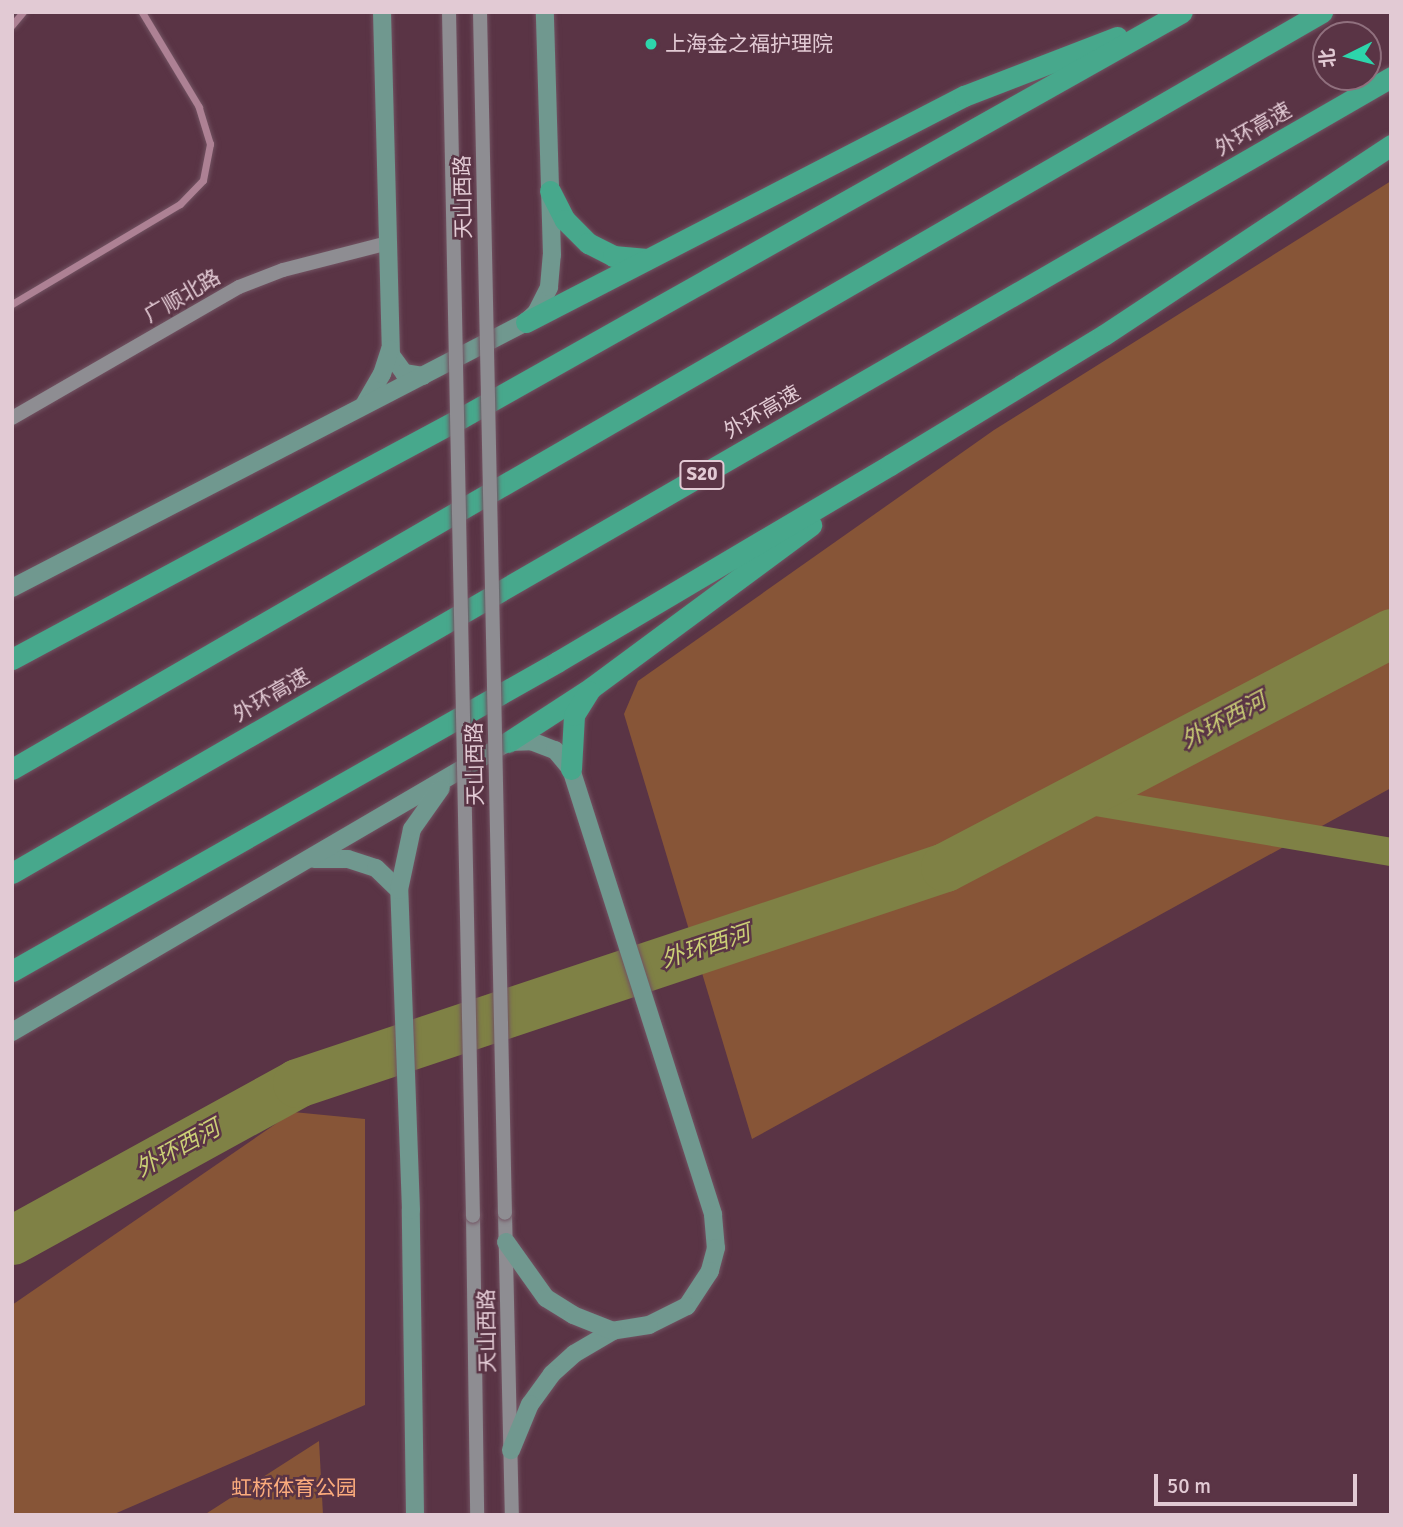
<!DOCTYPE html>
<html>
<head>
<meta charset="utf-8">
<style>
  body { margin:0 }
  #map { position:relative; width:1403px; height:1527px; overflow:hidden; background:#5a3445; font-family:Signika,"Noto Sans SC",sans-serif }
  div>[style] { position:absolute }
  .green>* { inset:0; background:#875537 }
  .canal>* { height:28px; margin:-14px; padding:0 14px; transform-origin:14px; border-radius:14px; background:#7f8145 }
  .river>* { height:49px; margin:-24.5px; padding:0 24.5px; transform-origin:24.5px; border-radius:24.5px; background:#7f8145 }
  .roads { filter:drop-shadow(0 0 2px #725362) drop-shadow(0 0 2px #725362) }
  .street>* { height:7px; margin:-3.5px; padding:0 3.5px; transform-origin:3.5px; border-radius:3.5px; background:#ad8194 }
  .secondary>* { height:14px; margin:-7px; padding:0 7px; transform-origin:7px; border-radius:7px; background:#8e8d92 }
  .primary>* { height:18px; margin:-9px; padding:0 9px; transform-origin:9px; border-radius:9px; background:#70988f }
  .highway>* { height:21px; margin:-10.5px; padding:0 10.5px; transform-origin:10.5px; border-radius:10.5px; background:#47a88c }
  .bridges { filter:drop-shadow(0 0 2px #725362) drop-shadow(0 0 2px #725362) }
  .secondary-bridge>* { height:14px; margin:-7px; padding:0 7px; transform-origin:7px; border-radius:7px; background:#8e8d92 }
  .dots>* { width:19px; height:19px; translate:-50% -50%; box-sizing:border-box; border:4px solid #5a3445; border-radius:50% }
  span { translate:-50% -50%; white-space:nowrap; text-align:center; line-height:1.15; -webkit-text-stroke:5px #5a3445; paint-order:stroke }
  .shield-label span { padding:2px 5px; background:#5a3445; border:2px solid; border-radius:5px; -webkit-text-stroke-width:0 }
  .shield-label { font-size:19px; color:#e2cad4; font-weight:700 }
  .poi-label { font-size:21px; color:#e2cad4 }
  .left { translate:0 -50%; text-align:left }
  .street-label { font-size:21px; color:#e2cad4 }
  .park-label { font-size:21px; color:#fbab7c }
  .water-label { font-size:23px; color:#cbcf76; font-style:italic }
  .frame { position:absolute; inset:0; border:14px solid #e2cad4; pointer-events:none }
  .north { position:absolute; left:1312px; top:21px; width:70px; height:70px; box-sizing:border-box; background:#5a3445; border:2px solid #90707e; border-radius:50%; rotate:264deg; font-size:19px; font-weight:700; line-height:28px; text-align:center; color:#e2cad4 }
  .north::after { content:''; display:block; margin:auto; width:24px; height:32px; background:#2dd5ab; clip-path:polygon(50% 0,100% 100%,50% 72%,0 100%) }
  .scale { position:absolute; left:1154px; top:1474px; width:203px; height:32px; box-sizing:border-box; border:4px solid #e2cad4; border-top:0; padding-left:9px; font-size:21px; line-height:24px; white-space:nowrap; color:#e2cad4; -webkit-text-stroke:5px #5a3445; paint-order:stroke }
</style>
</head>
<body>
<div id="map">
  <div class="green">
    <div style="clip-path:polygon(1391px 181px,1391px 788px,752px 1139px,624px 714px,638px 681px,994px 430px)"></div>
    <div style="clip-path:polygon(293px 1112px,365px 1119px,365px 1405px,112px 1515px,12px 1515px,12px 1305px)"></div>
    <div style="clip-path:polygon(319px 1441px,323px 1515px,204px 1515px)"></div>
  </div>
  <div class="canal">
    <div style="left:1078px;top:799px;width:317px;rotate:9.6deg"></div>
  </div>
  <div class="river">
    <div style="left:12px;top:1240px;width:325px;rotate:-28.8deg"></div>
    <div style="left:297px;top:1083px;width:683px;rotate:-18.43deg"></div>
    <div style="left:945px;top:867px;width:504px;rotate:-27.68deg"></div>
  </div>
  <div class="roads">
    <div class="street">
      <div style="left:12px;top:25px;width:17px;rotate:-50deg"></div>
      <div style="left:12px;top:304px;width:196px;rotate:-30.8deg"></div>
      <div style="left:180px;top:204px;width:33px;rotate:-46deg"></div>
      <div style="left:203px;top:180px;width:37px;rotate:-79deg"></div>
      <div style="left:210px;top:144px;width:39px;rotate:-107deg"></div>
      <div style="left:199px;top:107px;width:111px;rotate:-121deg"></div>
    </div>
    <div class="secondary">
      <div style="left:12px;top:418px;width:262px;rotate:-30deg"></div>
      <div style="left:239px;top:287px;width:47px;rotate:-21.1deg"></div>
      <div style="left:283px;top:270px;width:108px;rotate:-14.4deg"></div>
      <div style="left:505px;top:1213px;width:302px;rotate:88.7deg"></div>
      <div style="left:473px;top:1216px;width:299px;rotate:89.2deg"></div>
    </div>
    <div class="primary">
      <div style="left:382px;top:12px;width:343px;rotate:88.5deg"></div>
      <div style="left:391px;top:355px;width:22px;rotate:54deg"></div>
      <div style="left:404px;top:373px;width:19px;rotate:9deg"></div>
      <div style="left:364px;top:405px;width:36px;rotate:-60deg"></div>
      <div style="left:382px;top:374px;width:26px;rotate:-72deg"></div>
      <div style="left:12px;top:588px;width:579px;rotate:-27.36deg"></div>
      <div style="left:526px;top:322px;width:13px;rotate:-42deg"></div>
      <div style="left:536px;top:313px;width:29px;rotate:-63deg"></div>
      <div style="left:549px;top:287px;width:32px;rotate:-85deg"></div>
      <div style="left:552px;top:255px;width:243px;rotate:-91.7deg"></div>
      <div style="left:314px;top:859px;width:34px"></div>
      <div style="left:348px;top:859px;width:29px;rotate:18deg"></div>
      <div style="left:376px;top:868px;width:32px;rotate:44deg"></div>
      <div style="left:12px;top:1032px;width:575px;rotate:-30.31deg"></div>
      <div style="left:508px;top:742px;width:23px;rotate:-2deg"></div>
      <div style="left:531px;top:741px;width:26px;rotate:21deg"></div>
      <div style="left:555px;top:750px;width:25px;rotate:50deg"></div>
      <div style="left:571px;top:769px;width:468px;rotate:72.3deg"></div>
      <div style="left:713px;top:1215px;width:33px;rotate:85deg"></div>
      <div style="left:716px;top:1248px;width:24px;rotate:105deg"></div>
      <div style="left:710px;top:1271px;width:42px;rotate:123.3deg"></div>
      <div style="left:687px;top:1306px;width:42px;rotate:153.4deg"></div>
      <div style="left:649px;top:1325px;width:36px;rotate:171deg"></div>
      <div style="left:613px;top:1331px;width:45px;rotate:149.5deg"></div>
      <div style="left:574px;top:1354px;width:30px;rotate:138deg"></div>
      <div style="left:552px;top:1374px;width:37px;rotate:126deg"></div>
      <div style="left:530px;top:1404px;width:50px;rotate:112.4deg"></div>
      <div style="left:506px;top:1242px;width:69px;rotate:54.5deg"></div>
      <div style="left:546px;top:1298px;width:32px;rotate:32deg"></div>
      <div style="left:573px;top:1315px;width:43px;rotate:21.8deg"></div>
      <div style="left:415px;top:1515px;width:305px;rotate:-90.8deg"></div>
      <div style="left:411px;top:1210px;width:320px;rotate:-92.1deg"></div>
      <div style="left:399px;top:890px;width:62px;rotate:-78deg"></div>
      <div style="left:412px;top:829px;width:50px;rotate:-54.7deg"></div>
    </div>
    <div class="highway">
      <div style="left:550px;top:191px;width:33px;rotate:63deg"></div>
      <div style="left:565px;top:220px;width:33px;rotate:45deg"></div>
      <div style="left:588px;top:243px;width:28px;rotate:27deg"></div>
      <div style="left:613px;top:256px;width:34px;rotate:5deg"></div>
      <div style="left:526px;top:322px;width:493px;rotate:-27.3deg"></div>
      <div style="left:964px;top:96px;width:164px;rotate:-21.1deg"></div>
      <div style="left:12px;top:659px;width:510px;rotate:-28.22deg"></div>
      <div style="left:461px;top:418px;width:827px;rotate:-29.38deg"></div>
      <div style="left:508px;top:742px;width:99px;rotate:-33deg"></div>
      <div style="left:591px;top:688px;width:274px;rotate:-36.5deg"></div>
      <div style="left:12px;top:769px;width:1513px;rotate:-30.02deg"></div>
      <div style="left:571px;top:769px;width:54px;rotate:-86.8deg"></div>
      <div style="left:574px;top:715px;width:28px;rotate:-58deg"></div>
      <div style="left:12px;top:873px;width:1592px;rotate:-29.99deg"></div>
      <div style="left:12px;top:971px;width:627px;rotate:-29.55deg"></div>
      <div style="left:557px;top:662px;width:387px;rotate:-30.6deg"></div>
      <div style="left:890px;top:465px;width:250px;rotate:-31.3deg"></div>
      <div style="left:1104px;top:335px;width:344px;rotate:-33.5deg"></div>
    </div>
  </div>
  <div class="bridges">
    <div class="secondary-bridge">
      <div style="left:449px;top:12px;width:1204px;rotate:88.86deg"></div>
      <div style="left:480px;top:12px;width:1201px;rotate:88.81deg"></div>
    </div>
  </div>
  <div class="dots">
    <div style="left:651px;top:44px;background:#2dd5ab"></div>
  </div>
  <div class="shield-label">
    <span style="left:702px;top:475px">S20</span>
  </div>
  <div class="poi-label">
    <span class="left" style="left:665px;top:44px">上海金之福护理院</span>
  </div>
  <div class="street-label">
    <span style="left:1253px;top:129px;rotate:-30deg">外环高速</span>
    <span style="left:463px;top:197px;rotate:-91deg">天山西路</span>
    <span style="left:182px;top:296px;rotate:-30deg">广顺北路</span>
    <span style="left:762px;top:412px;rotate:-30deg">外环高速</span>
    <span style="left:271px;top:695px;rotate:-30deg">外环高速</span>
    <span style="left:475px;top:764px;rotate:-91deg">天山西路</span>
    <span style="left:487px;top:1331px;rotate:-91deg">天山西路</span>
  </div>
  <div class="park-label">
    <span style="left:294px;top:1488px">虹桥体育公园</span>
  </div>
  <div class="water-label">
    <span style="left:1224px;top:721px;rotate:-28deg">外环西河</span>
    <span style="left:706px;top:947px;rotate:-18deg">外环西河</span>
    <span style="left:178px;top:1149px;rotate:-29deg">外环西河</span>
  </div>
  <div class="frame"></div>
  <div class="north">北</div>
  <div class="scale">50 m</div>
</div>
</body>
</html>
